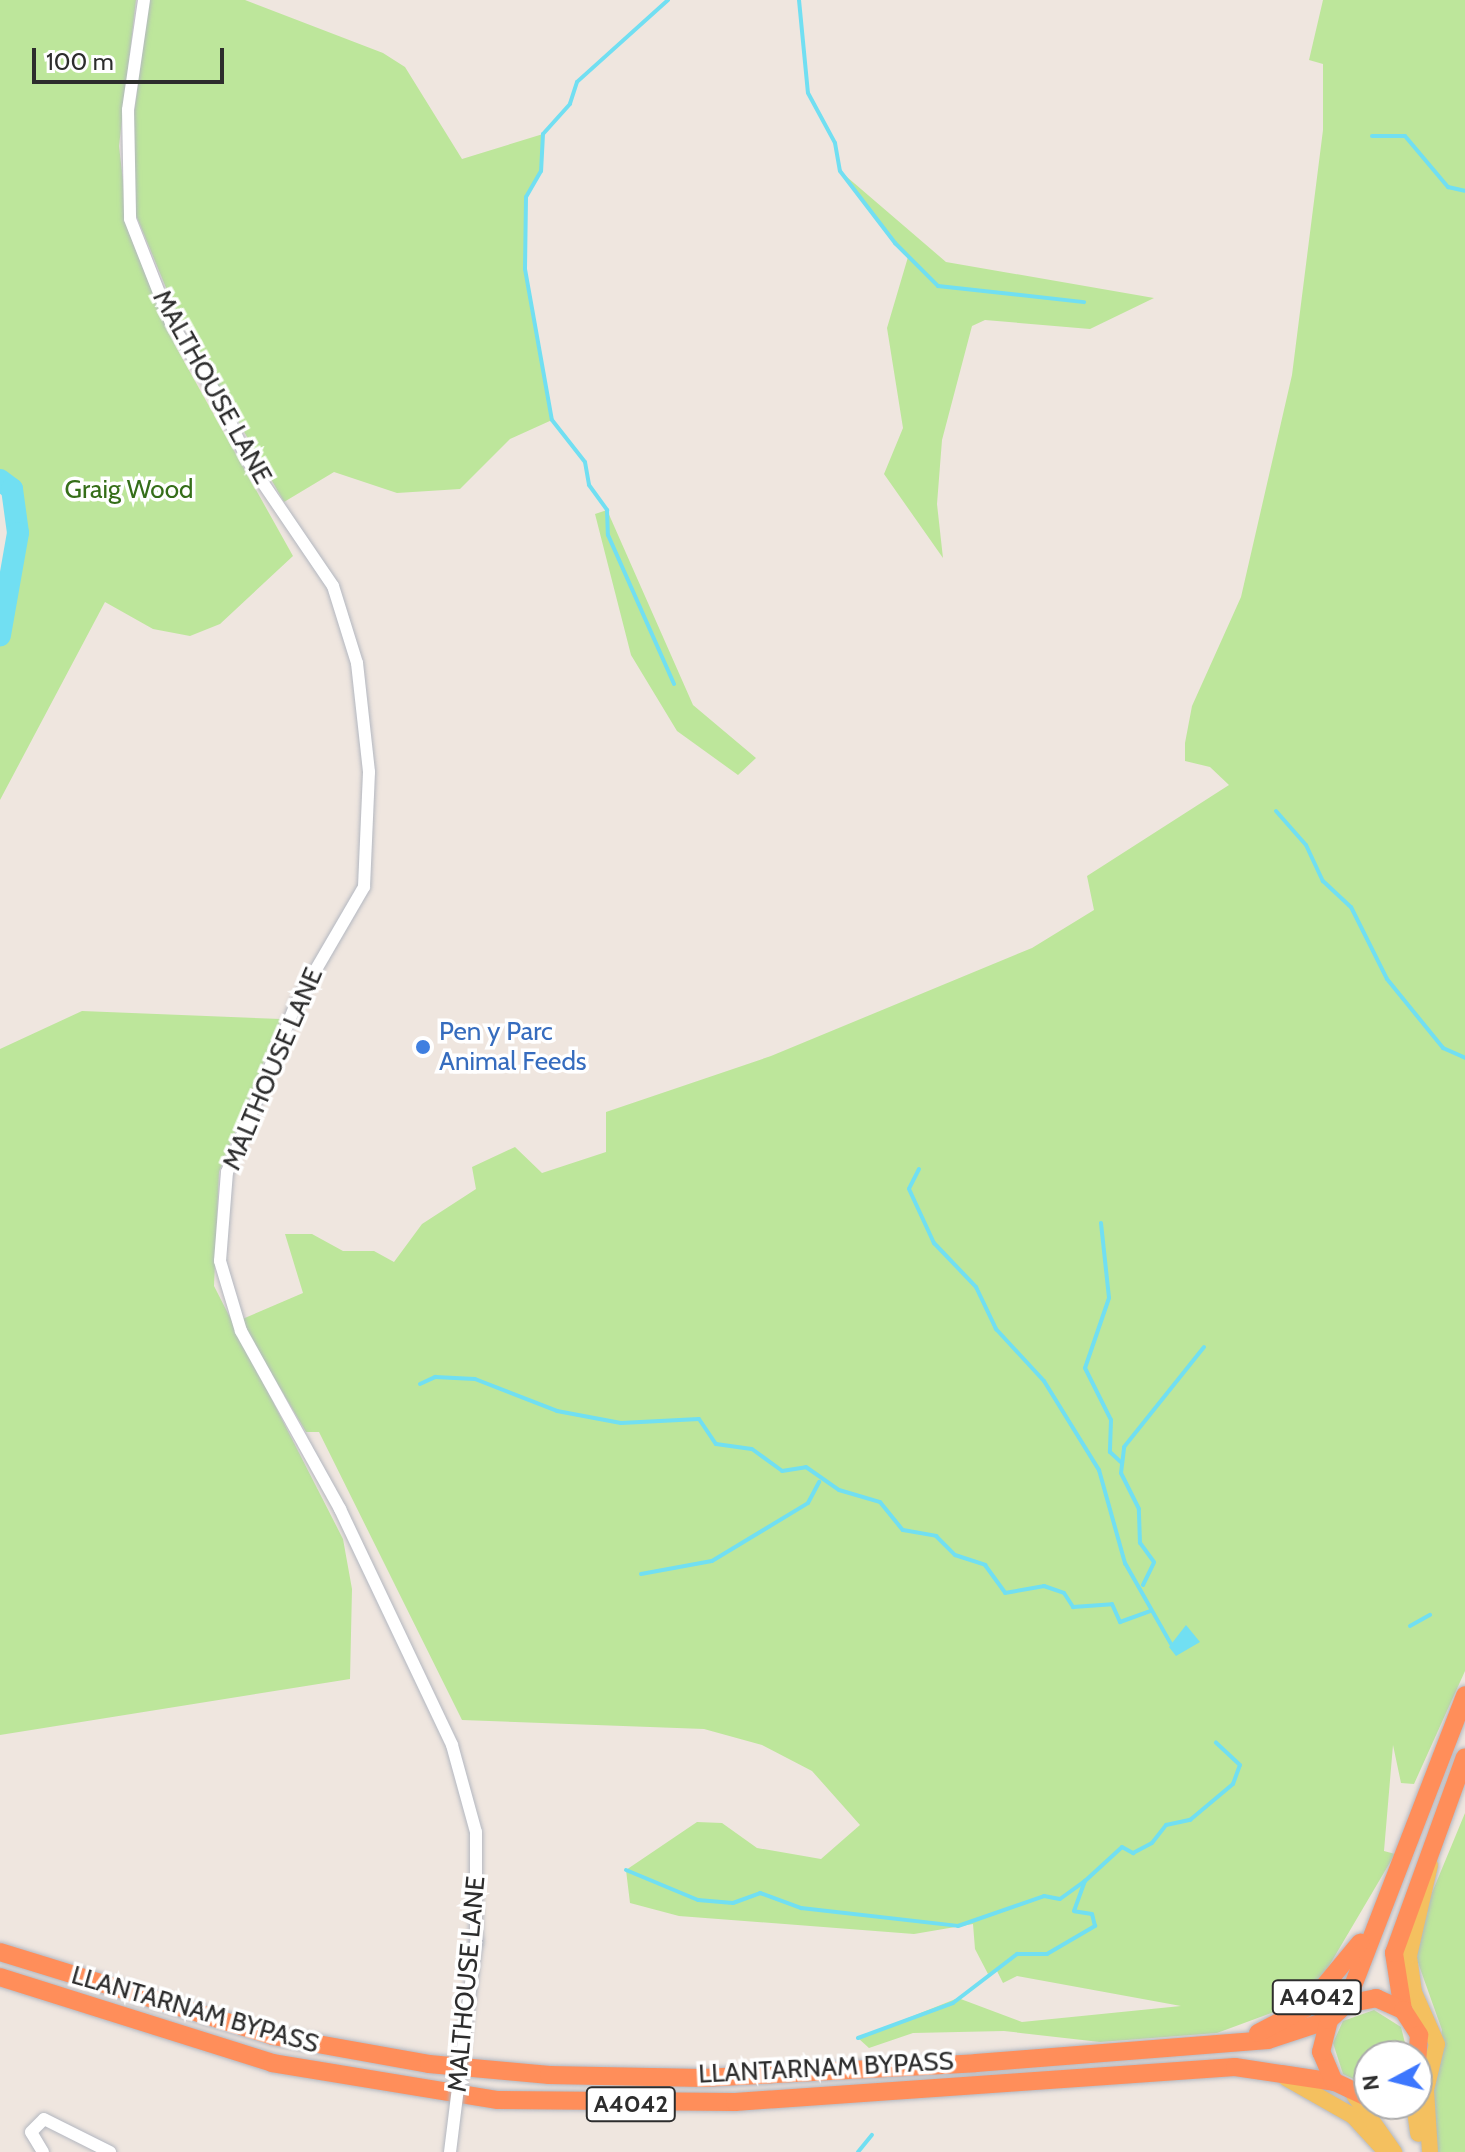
<!DOCTYPE html>
<html>
<head>
<meta charset="utf-8">
<style>
  body { margin:0 }
  #map { position:relative; width:1465px; height:2152px; overflow:hidden; background:#efe6df; font-family:Cabin,sans-serif }
  div>[style] { position:absolute }
  .green>* { inset:0; background:#bde69b }
  .water>* { inset:0; background:#71dff2 }
  .stream>* { height:4px; margin:-2px; padding:0 2px; transform-origin:2px; border-radius:2px; background:#71dff2 }
  .river>* { height:22px; margin:-11px; padding:0 11px; transform-origin:11px; border-radius:11px; background:#71dff2 }
  .roads { filter:drop-shadow(0 0 2px #b3b7c0) drop-shadow(0 0 2px #b3b7c0) }
  .minor>* { height:12px; margin:-6px; padding:0 6px; transform-origin:6px; border-radius:6px; background:#fff }
  .major>* { height:16px; margin:-8px; padding:0 8px; transform-origin:8px; border-radius:8px; background:#f4c05f }
  .highway>* { height:18px; margin:-9px; padding:0 9px; transform-origin:9px; border-radius:9px; background:#ff8e5a }
  .bridges { filter:drop-shadow(0 0 2px #b3b7c0) drop-shadow(0 0 2px #b3b7c0) }
  .minor-bridge>* { height:12px; margin:-6px; padding:0 6px; transform-origin:6px; border-radius:6px; background:#fff }
  .dots>* { width:22px; height:22px; translate:-50% -50%; box-sizing:border-box; border:4px solid #fff; border-radius:50% }
  span { translate:-50% -50%; white-space:nowrap; text-align:center; line-height:1.15; -webkit-text-stroke:7px #fff; paint-order:stroke }
  .shield-label span { padding:2px 6px; background:#fff; border:2px solid; border-radius:6px; -webkit-text-stroke-width:0 }
  .shield-label { font-size:24px; color:#2d2d2d; font-weight:700 }
  .street-label { font-size:26px; color:#2d2d2d }
  .park-label { font-size:26px; color:#356e19 }
  .shop-label { font-size:26px; color:#366cbe }
  .left { translate:0 -50%; text-align:left }
  .north { position:absolute; left:1353px; top:2040px; width:80px; height:80px; box-sizing:border-box; background:#fff; border:2px solid #ababab; border-radius:50%; rotate:263deg; font-size:22px; font-weight:700; line-height:32px; text-align:center; color:#2d2d2d }
  .north::after { content:''; display:block; margin:auto; width:28px; height:36px; background:#3d77fe; clip-path:polygon(50% 0,100% 100%,50% 72%,0 100%) }
  .scale { position:absolute; left:32px; top:48px; width:192px; height:36px; box-sizing:border-box; border:4px solid #2d2d2d; border-top:0; padding-left:10px; font-size:24px; line-height:28px; white-space:nowrap; color:#2d2d2d; -webkit-text-stroke:6px #fff; paint-order:stroke }
</style>
</head>
<body>
<div id="map">
  <div class="green">
    <div style="clip-path:polygon(0 0,136px 0,119px 146px,129px 233px,176px 347px,293px 556px,220px 624px,190px 636px,153px 629px,105px 602px,0 800px,0 635px,18px 533px,12px 489px,0 480px)"></div>
    <div style="clip-path:polygon(149px 0,245px 0,383px 53px,405px 67px,462px 159px,543px 134px,541px 171px,526px 197px,525px 269px,552px 420px,510px 439px,460px 489px,397px 493px,334px 472px,284px 502px,176px 312px,136px 215px,133px 122px)"></div>
    <div style="clip-path:polygon(1323px 0,1465px 0,1465px 1671px,1414px 1784px,1401px 1783px,1393px 1745px,1384px 1851px,1395px 1854px,1326px 1971px,1296px 2004px,1217px 2033px,1100px 2042px,1004px 2031px,913px 2033px,869px 2048px,858px 2038px,958px 1998px,1022px 2022px,1181px 2006px,1017px 1976px,1003px 1983px,997px 1971px,988px 1974px,975px 1949px,973px 1924px,914px 1934px,679px 1916px,630px 1903px,626px 1870px,697px 1822px,722px 1823px,757px 1848px,821px 1859px,860px 1825px,812px 1771px,762px 1745px,704px 1729px,462px 1720px,319px 1432px,306px 1432px,240px 1320px,303px 1293px,285px 1234px,312px 1234px,343px 1251px,374px 1251px,394px 1262px,422px 1224px,476px 1189px,472px 1167px,515px 1147px,542px 1173px,606px 1152px,606px 1112px,771px 1056px,1032px 948px,1094px 910px,1087px 876px,1229px 785px,1210px 767px,1185px 761px,1185px 743px,1192px 706px,1241px 597px,1292px 375px,1323px 130px,1323px 64px,1309px 60px)"></div>
    <div style="clip-path:polygon(840px 171px,946px 262px,1154px 298px,1090px 329px,985px 320px,972px 326px,942px 440px,937px 504px,943px 558px,884px 474px,903px 428px,887px 328px,908px 257px)"></div>
    <div style="clip-path:polygon(607px 510px,693px 705px,756px 758px,738px 775px,677px 731px,631px 655px,595px 514px)"></div>
    <div style="clip-path:polygon(82px 1011px,281px 1019px,219px 1172px,214px 1286px,343px 1539px,352px 1589px,350px 1679px,0 1735px,0 1049px)"></div>
    <div style="clip-path:polygon(1465px 1813px,1465px 2152px,1437px 2152px,1432px 2096px,1442px 2030px,1416px 1957px,1429px 1900px)"></div>
    <div style="clip-path:polygon(1374px 2010px,1401px 2027px,1407px 2051px,1369px 2056px,1366px 2085px,1343px 2074px,1333px 2043px,1343px 2021px)"></div>
  </div>
  <div class="water">
    <div style="clip-path:polygon(1186px 1625px,1200px 1642px,1176px 1656px,1169px 1647px)"></div>
  </div>
  <div class="stream">
    <div style="left:668px;top:0;width:122px;rotate:138deg"></div>
    <div style="left:577px;top:82px;width:23px;rotate:108deg"></div>
    <div style="left:570px;top:104px;width:40px;rotate:132deg"></div>
    <div style="left:543px;top:134px;width:37px;rotate:93deg"></div>
    <div style="left:541px;top:171px;width:30px;rotate:120deg"></div>
    <div style="left:526px;top:197px;width:72px;rotate:90.8deg"></div>
    <div style="left:525px;top:269px;width:153px;rotate:79.9deg"></div>
    <div style="left:552px;top:420px;width:53px;rotate:51.8deg"></div>
    <div style="left:585px;top:462px;width:23px;rotate:80deg"></div>
    <div style="left:589px;top:485px;width:31px;rotate:54deg"></div>
    <div style="left:607px;top:510px;width:25px;rotate:88deg"></div>
    <div style="left:608px;top:535px;width:163px;rotate:66.1deg"></div>
    <div style="left:799px;top:0;width:93px;rotate:84.5deg"></div>
    <div style="left:808px;top:93px;width:57px;rotate:61.6deg"></div>
    <div style="left:835px;top:143px;width:28px;rotate:80deg"></div>
    <div style="left:840px;top:171px;width:91px;rotate:52.6deg"></div>
    <div style="left:895px;top:243px;width:61px;rotate:45deg"></div>
    <div style="left:938px;top:286px;width:147px;rotate:6.3deg"></div>
    <div style="left:1372px;top:136px;width:33px"></div>
    <div style="left:1405px;top:136px;width:67px;rotate:49.9deg"></div>
    <div style="left:1448px;top:187px;width:17px;rotate:13deg"></div>
    <div style="left:1276px;top:811px;width:45px;rotate:48.6deg"></div>
    <div style="left:1306px;top:845px;width:40px;rotate:65deg"></div>
    <div style="left:1323px;top:881px;width:38px;rotate:43deg"></div>
    <div style="left:1351px;top:907px;width:80px;rotate:63.4deg"></div>
    <div style="left:1387px;top:979px;width:89px;rotate:50.9deg"></div>
    <div style="left:1443px;top:1048px;width:24px;rotate:24deg"></div>
    <div style="left:919px;top:1169px;width:22px;rotate:117deg"></div>
    <div style="left:909px;top:1189px;width:60px;rotate:65.2deg"></div>
    <div style="left:934px;top:1243px;width:61px;rotate:46.3deg"></div>
    <div style="left:976px;top:1287px;width:47px;rotate:64.5deg"></div>
    <div style="left:996px;top:1329px;width:71px;rotate:47.3deg"></div>
    <div style="left:1044px;top:1381px;width:105px;rotate:58.3deg"></div>
    <div style="left:1099px;top:1470px;width:97px;rotate:74.4deg"></div>
    <div style="left:1125px;top:1563px;width:93px;rotate:60.4deg"></div>
    <div style="left:1101px;top:1223px;width:75px;rotate:83.9deg"></div>
    <div style="left:1109px;top:1298px;width:74px;rotate:108.9deg"></div>
    <div style="left:1085px;top:1368px;width:58px;rotate:63.4deg"></div>
    <div style="left:1111px;top:1420px;width:32px;rotate:92deg"></div>
    <div style="left:1110px;top:1452px;width:16px;rotate:43deg"></div>
    <div style="left:420px;top:1384px;width:17px;rotate:-25deg"></div>
    <div style="left:435px;top:1377px;width:40px;rotate:2.9deg"></div>
    <div style="left:475px;top:1379px;width:88px;rotate:21.3deg"></div>
    <div style="left:557px;top:1411px;width:65px;rotate:10.6deg"></div>
    <div style="left:621px;top:1423px;width:78px;rotate:-2.9deg"></div>
    <div style="left:699px;top:1419px;width:30px;rotate:56deg"></div>
    <div style="left:716px;top:1444px;width:36px;rotate:8deg"></div>
    <div style="left:752px;top:1449px;width:37px;rotate:36deg"></div>
    <div style="left:782px;top:1471px;width:24px;rotate:-9deg"></div>
    <div style="left:806px;top:1467px;width:40px;rotate:34.9deg"></div>
    <div style="left:839px;top:1490px;width:43px;rotate:16.3deg"></div>
    <div style="left:880px;top:1502px;width:36px;rotate:51deg"></div>
    <div style="left:903px;top:1530px;width:34px;rotate:10deg"></div>
    <div style="left:936px;top:1536px;width:27px;rotate:45deg"></div>
    <div style="left:955px;top:1555px;width:32px;rotate:18deg"></div>
    <div style="left:985px;top:1565px;width:34px;rotate:54deg"></div>
    <div style="left:1005px;top:1593px;width:40px;rotate:-10deg"></div>
    <div style="left:1044px;top:1586px;width:21px;rotate:19deg"></div>
    <div style="left:1064px;top:1593px;width:17px;rotate:57deg"></div>
    <div style="left:1073px;top:1607px;width:39px;rotate:-4deg"></div>
    <div style="left:1112px;top:1604px;width:20px;rotate:66deg"></div>
    <div style="left:1120px;top:1622px;width:32px;rotate:-20deg"></div>
    <div style="left:641px;top:1574px;width:72px;rotate:-10.4deg"></div>
    <div style="left:712px;top:1561px;width:112px;rotate:-31.1deg"></div>
    <div style="left:808px;top:1503px;width:24px;rotate:-62deg"></div>
    <div style="left:1143px;top:1585px;width:25px;rotate:-64deg"></div>
    <div style="left:1154px;top:1562px;width:24px;rotate:-126deg"></div>
    <div style="left:1140px;top:1543px;width:34px;rotate:-92deg"></div>
    <div style="left:1139px;top:1509px;width:40px;rotate:-116.6deg"></div>
    <div style="left:1121px;top:1473px;width:26px;rotate:-83deg"></div>
    <div style="left:1124px;top:1447px;width:128px;rotate:-51.3deg"></div>
    <div style="left:1410px;top:1626px;width:23px;rotate:-29deg"></div>
    <div style="left:626px;top:1870px;width:78px;rotate:22.6deg"></div>
    <div style="left:698px;top:1900px;width:35px;rotate:5deg"></div>
    <div style="left:733px;top:1903px;width:29px;rotate:-20deg"></div>
    <div style="left:760px;top:1893px;width:44px;rotate:20.1deg"></div>
    <div style="left:801px;top:1908px;width:158px;rotate:6.5deg"></div>
    <div style="left:958px;top:1926px;width:91px;rotate:-19.2deg"></div>
    <div style="left:1044px;top:1896px;width:16px;rotate:11deg"></div>
    <div style="left:1060px;top:1899px;width:31px;rotate:-36deg"></div>
    <div style="left:858px;top:2038px;width:101px;rotate:-20.2deg"></div>
    <div style="left:953px;top:2003px;width:81px;rotate:-37.4deg"></div>
    <div style="left:1017px;top:1954px;width:30px"></div>
    <div style="left:1047px;top:1954px;width:56px;rotate:-30.3deg"></div>
    <div style="left:1095px;top:1926px;width:12px;rotate:-104deg"></div>
    <div style="left:1092px;top:1914px;width:18px;rotate:-171deg"></div>
    <div style="left:1074px;top:1911px;width:32px;rotate:-70deg"></div>
    <div style="left:1085px;top:1881px;width:50px;rotate:-42.6deg"></div>
    <div style="left:1122px;top:1847px;width:13px;rotate:29deg"></div>
    <div style="left:1133px;top:1853px;width:21px;rotate:-28deg"></div>
    <div style="left:1152px;top:1843px;width:23px;rotate:-52deg"></div>
    <div style="left:1166px;top:1825px;width:25px;rotate:-12deg"></div>
    <div style="left:1190px;top:1820px;width:56px;rotate:-39.9deg"></div>
    <div style="left:1233px;top:1784px;width:20px;rotate:-70deg"></div>
    <div style="left:1240px;top:1765px;width:33px;rotate:-137deg"></div>
    <div style="left:858px;top:2152px;width:22px;rotate:-51deg"></div>
  </div>
  <div class="river">
    <div style="left:0;top:480px;width:15px;rotate:37deg"></div>
    <div style="left:12px;top:489px;width:44px;rotate:82.2deg"></div>
    <div style="left:18px;top:533px;width:104px;rotate:100deg"></div>
  </div>
  <div class="roads">
    <div class="minor">
      <div style="left:144px;top:0;width:111px;rotate:98.3deg"></div>
      <div style="left:128px;top:110px;width:109px;rotate:88.9deg"></div>
      <div style="left:130px;top:219px;width:112px;rotate:68.5deg"></div>
      <div style="left:171px;top:323px;width:89px;rotate:57.4deg"></div>
      <div style="left:219px;top:398px;width:69px;rotate:65.3deg"></div>
      <div style="left:248px;top:461px;width:151px;rotate:55.8deg"></div>
      <div style="left:333px;top:586px;width:81px;rotate:72.7deg"></div>
      <div style="left:357px;top:663px;width:110px;rotate:83.7deg"></div>
      <div style="left:369px;top:772px;width:115px;rotate:92.5deg"></div>
      <div style="left:364px;top:887px;width:135px;rotate:120.2deg"></div>
      <div style="left:296px;top:1004px;width:182px;rotate:112.3deg"></div>
      <div style="left:227px;top:1172px;width:89px;rotate:94.5deg"></div>
      <div style="left:220px;top:1261px;width:73px;rotate:73.3deg"></div>
      <div style="left:241px;top:1331px;width:204px;rotate:60.9deg"></div>
      <div style="left:340px;top:1509px;width:261px;rotate:64.6deg"></div>
      <div style="left:452px;top:1745px;width:90px;rotate:74.6deg"></div>
      <div style="left:476px;top:1832px;width:110px;rotate:90deg"></div>
      <div style="left:43px;top:2152px;width:23px;rotate:-121deg"></div>
      <div style="left:31px;top:2132px;width:18px;rotate:-45deg"></div>
      <div style="left:44px;top:2119px;width:74px;rotate:26.6deg"></div>
    </div>
    <div class="major">
      <div style="left:1286px;top:2078px;width:77px;rotate:29.6deg"></div>
      <div style="left:1353px;top:2116px;width:49px;rotate:47.5deg"></div>
      <div style="left:1354px;top:2095px;width:70px;rotate:54.9deg"></div>
      <div style="left:1414px;top:2104px;width:30px;rotate:82deg"></div>
      <div style="left:1430px;top:2152px;width:62px;rotate:-93.7deg"></div>
      <div style="left:1426px;top:2090px;width:47px;rotate:-76.6deg"></div>
      <div style="left:1437px;top:2044px;width:57px;rotate:-113.9deg"></div>
      <div style="left:1414px;top:1992px;width:36px;rotate:-98deg"></div>
      <div style="left:1409px;top:1956px;width:93px;rotate:-77deg"></div>
    </div>
    <div class="highway">
      <div style="left:0;top:1952px;width:286px;rotate:17.1deg"></div>
      <div style="left:273px;top:2036px;width:158px;rotate:10.2deg"></div>
      <div style="left:429px;top:2064px;width:121px;rotate:5.2deg"></div>
      <div style="left:549px;top:2075px;width:154px;rotate:1.1deg"></div>
      <div style="left:703px;top:2078px;width:273px;rotate:-3.1deg"></div>
      <div style="left:976px;top:2063px;width:293px;rotate:-4.5deg"></div>
      <div style="left:1268px;top:2040px;width:64px;rotate:-18.2deg"></div>
      <div style="left:0;top:1977px;width:285px;rotate:17.5deg"></div>
      <div style="left:272px;top:2063px;width:229px;rotate:9.3deg"></div>
      <div style="left:498px;top:2100px;width:237px;rotate:0.5deg"></div>
      <div style="left:735px;top:2102px;width:501px;rotate:-4deg"></div>
      <div style="left:1235px;top:2067px;width:100px;rotate:8.6deg"></div>
      <div style="left:1346px;top:2004px;width:331px;rotate:-68.9deg"></div>
      <div style="left:1403px;top:2010px;width:58px;rotate:-99deg"></div>
      <div style="left:1394px;top:1953px;width:208px;rotate:-70.1deg"></div>
      <div style="left:1258px;top:2033px;width:54px;rotate:-27.5deg"></div>
      <div style="left:1306px;top:2008px;width:85px;rotate:-50.3deg"></div>
      <div style="left:1369px;top:2098px;width:38px;rotate:-155deg"></div>
      <div style="left:1334px;top:2082px;width:33px;rotate:-113deg"></div>
      <div style="left:1321px;top:2052px;width:33px;rotate:-76deg"></div>
      <div style="left:1329px;top:2020px;width:23px;rotate:-43deg"></div>
      <div style="left:1346px;top:2004px;width:31px;rotate:-11deg"></div>
      <div style="left:1376px;top:1998px;width:30px;rotate:24deg"></div>
      <div style="left:1403px;top:2010px;width:30px;rotate:57deg"></div>
      <div style="left:1419px;top:2035px;width:30px;rotate:94deg"></div>
    </div>
  </div>
  <div class="bridges">
    <div class="minor-bridge">
      <div style="left:450px;top:2152px;width:212px;rotate:-82.9deg"></div>
    </div>
  </div>
  <div class="dots">
    <div style="left:423px;top:1047px;background:#3f7fe0"></div>
  </div>
  <div class="shield-label">
    <span style="left:1317px;top:1997px">A4042</span>
    <span style="left:631px;top:2104px">A4042</span>
  </div>
  <div class="street-label">
    <span style="left:212px;top:387px;rotate:61deg">MALTHOUSE LANE</span>
    <span style="left:273px;top:1069px;rotate:-67deg">MALTHOUSE LANE</span>
    <span style="left:467px;top:1984px;rotate:-85deg">MALTHOUSE LANE</span>
    <span style="left:195px;top:2010px;rotate:16deg">LLANTARNAM BYPASS</span>
    <span style="left:826px;top:2068px;rotate:-3deg">LLANTARNAM BYPASS</span>
  </div>
  <div class="park-label">
    <span style="left:129px;top:490px">Graig Wood</span>
  </div>
  <div class="shop-label">
    <span class="left" style="left:439px;top:1047px">Pen y Parc<br>Animal Feeds</span>
  </div>
  <div class="north">N</div>
  <div class="scale">100 m</div>
</div>
</body>
</html>
